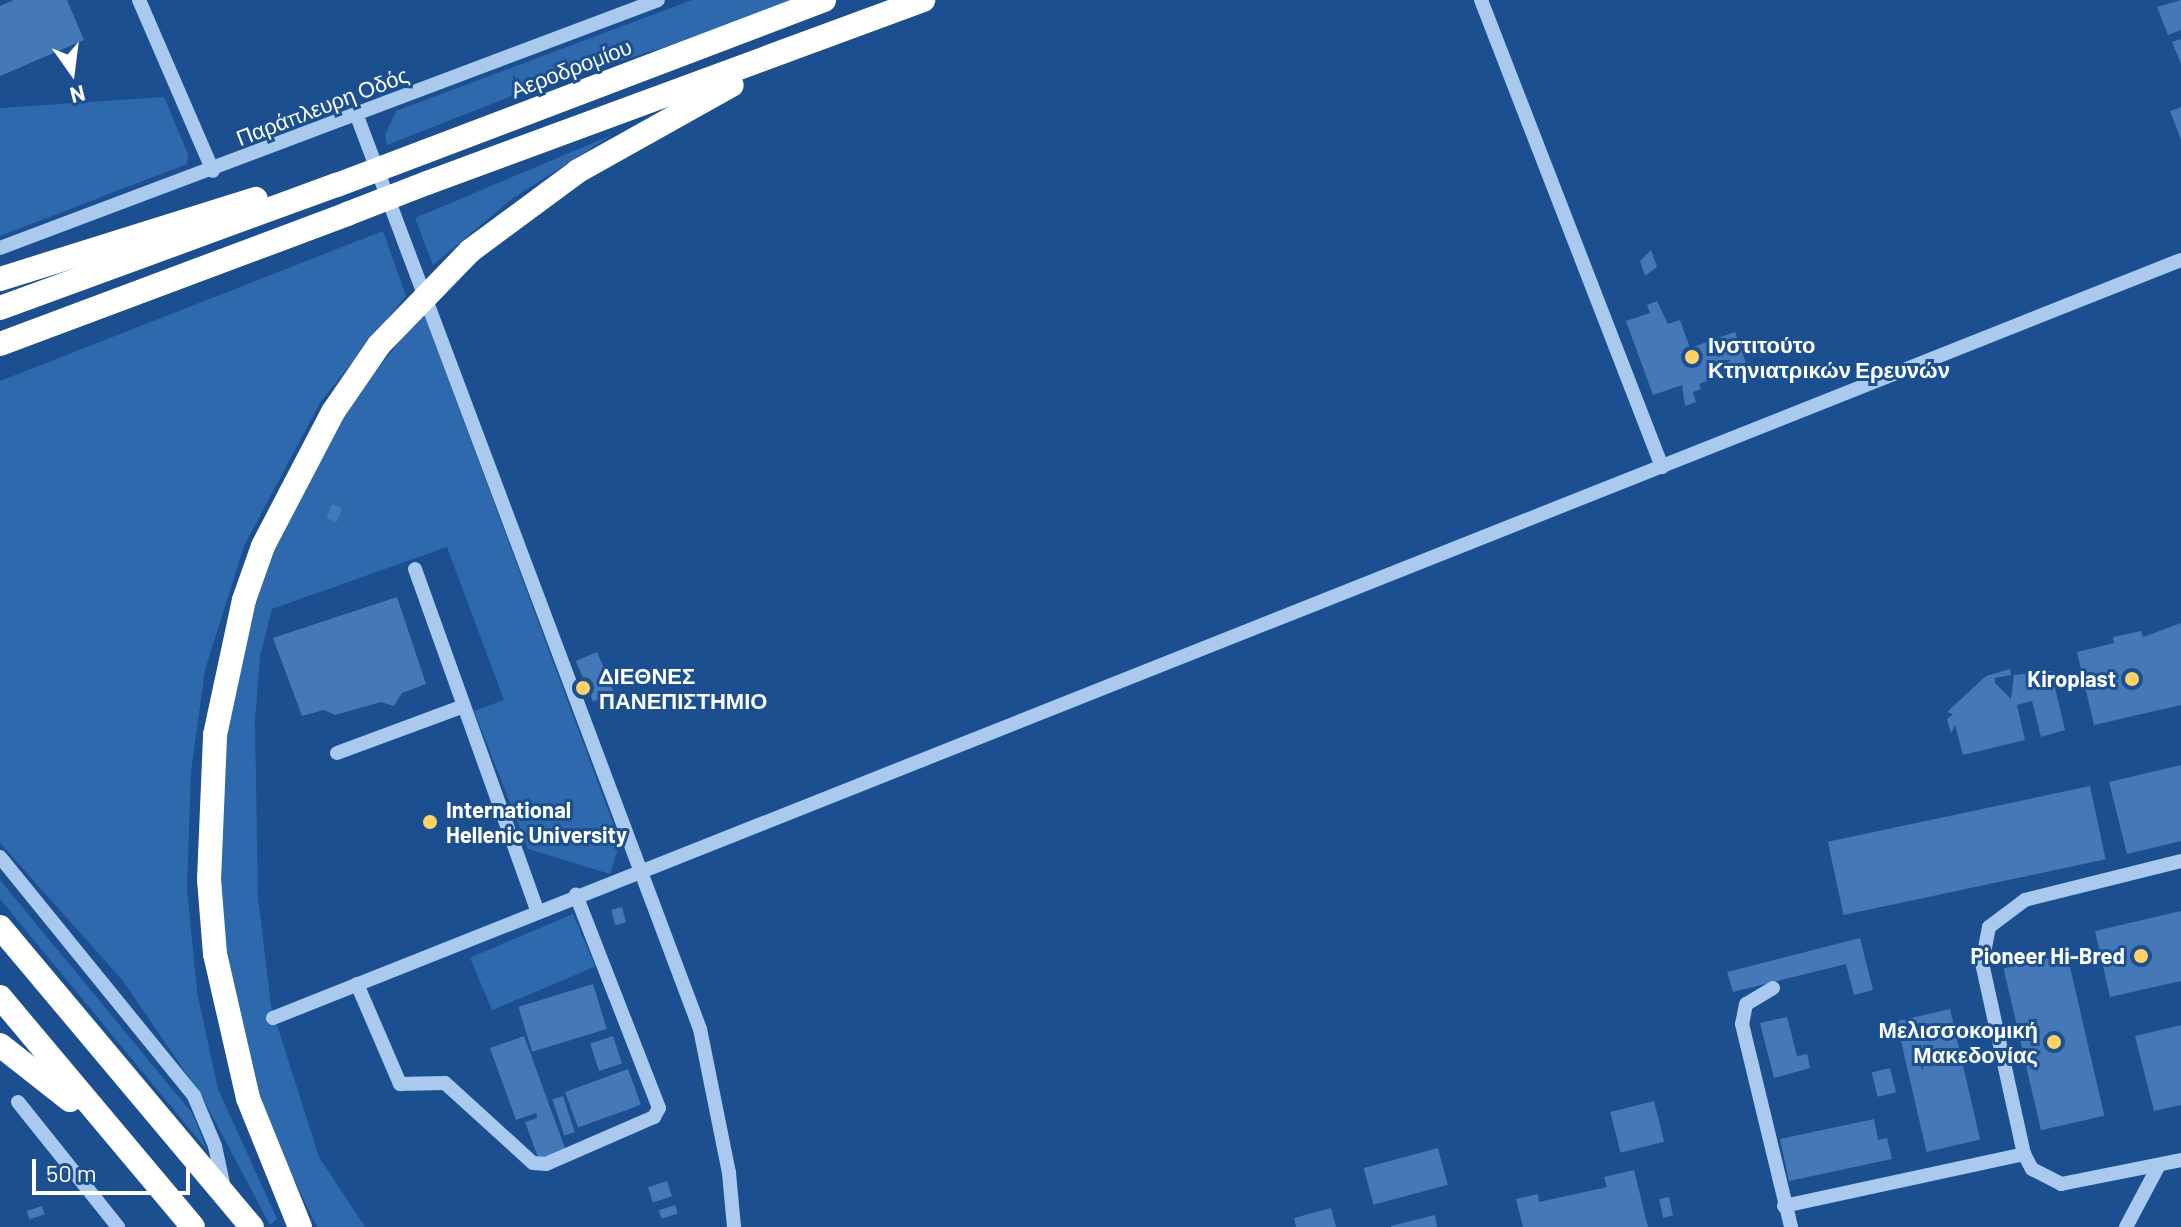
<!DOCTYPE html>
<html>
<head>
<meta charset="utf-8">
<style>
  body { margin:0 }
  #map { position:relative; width:2181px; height:1227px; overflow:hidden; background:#1b4f8f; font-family:Barlow,sans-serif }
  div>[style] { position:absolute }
  .green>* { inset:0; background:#2e69ad; transform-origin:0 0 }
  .building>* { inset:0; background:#4478b7; transform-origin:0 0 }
  .minor>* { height:14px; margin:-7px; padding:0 7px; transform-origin:7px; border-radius:7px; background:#a9c9ee }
  .highway>* { height:24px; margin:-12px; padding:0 12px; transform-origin:12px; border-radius:12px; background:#fff }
  .highway-bridge>* { height:24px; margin:-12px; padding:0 12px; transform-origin:12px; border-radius:12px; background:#fff }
  .dots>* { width:22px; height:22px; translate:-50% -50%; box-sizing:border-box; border:4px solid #1b4f8f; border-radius:50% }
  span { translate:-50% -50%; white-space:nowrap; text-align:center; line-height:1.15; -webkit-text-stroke:6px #1b4f8f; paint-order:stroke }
  .street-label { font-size:22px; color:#fff }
  .poi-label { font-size:22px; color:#fff; font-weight:700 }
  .left { translate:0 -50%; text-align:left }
  .right { translate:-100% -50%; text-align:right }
  .north { position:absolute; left:32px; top:32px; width:80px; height:80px; -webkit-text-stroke:6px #1b4f8f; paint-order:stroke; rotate:166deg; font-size:22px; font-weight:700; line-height:32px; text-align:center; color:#fff }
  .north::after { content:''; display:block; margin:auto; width:28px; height:36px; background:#fff; clip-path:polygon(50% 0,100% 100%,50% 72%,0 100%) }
  .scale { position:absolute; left:32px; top:1159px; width:158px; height:36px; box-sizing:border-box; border:4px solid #fff; border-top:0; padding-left:10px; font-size:24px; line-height:28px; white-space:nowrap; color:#fff; -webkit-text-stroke:6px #1b4f8f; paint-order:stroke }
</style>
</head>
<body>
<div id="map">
  <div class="green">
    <div style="clip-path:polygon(692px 0,796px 0,711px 33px,535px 87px,387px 145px,385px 135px,396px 111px)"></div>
    <div style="clip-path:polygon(164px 97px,188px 154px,187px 164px,0 236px,0 108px)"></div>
    <div style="clip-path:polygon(612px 135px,513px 198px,433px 265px,415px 218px)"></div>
    <div style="clip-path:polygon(383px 231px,406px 296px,321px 401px,244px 546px,205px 670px,191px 772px,187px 888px,197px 992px,218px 1089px,277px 1219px,270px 1225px,201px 1095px,123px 981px,0 843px,0 381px)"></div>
    <div style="clip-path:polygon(423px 312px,620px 842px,610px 874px,528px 849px,474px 711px,504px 700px,447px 547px,272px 609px,260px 656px,255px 721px,258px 897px,271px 1006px,319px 1157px,365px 1227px,317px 1227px,277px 1145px,249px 1064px,229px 978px,219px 888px,223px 755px,248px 627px,275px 546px,312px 468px,359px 392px)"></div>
    <div style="clip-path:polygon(0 880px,192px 1113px,207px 1150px,0 899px)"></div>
    <div style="left:573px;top:914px;width:57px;height:112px;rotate:67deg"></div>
  </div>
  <div class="building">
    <div style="clip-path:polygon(14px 0,67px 0,84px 40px,0 76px,0 6px)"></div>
    <div style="clip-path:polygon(2181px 0,2181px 30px,2168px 35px,2157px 7px)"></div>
    <div style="clip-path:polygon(2181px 39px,2181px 64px,2172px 42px)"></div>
    <div style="clip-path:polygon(2181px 107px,2181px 140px,2170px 111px)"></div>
    <div style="clip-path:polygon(1651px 250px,1657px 267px,1645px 276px,1640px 261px)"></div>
    <div style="clip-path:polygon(1657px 301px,1668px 324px,1680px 320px,1690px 348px,1735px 332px,1747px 366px,1699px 384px,1701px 389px,1693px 392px,1696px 402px,1685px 406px,1682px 385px,1653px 395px,1626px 321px,1650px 313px,1647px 305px)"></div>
    <div style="left:332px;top:504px;width:11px;height:15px;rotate:22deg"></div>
    <div style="clip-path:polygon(397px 597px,426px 684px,402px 693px,394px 706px,381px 702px,335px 715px,324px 710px,302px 716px,273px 638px)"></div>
    <div style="clip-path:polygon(2181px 623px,2181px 705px,2094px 725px,2077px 652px,2114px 643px,2113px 637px,2141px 631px,2143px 637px)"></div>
    <div style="left:597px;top:652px;width:44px;height:23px;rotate:67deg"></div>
    <div style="clip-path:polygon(2010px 669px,2011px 675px,1995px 678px,1995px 683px,2011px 699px,2014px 675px,2051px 671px,2065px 730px,2041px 737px,2032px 701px,2017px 705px,2025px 740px,1963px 755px,1955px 725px,1951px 733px,1947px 719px,1953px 714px,1947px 712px,1986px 676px)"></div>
    <div style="clip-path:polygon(2181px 765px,2181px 841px,2127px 854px,2109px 782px)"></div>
    <div style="left:2090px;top:786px;width:75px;height:268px;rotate:78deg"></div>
    <div style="left:622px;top:907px;width:16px;height:11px;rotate:76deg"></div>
    <div style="clip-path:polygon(2181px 911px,2181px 981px,2110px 997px,2095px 931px)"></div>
    <div style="clip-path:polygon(1860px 938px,1873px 990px,1854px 995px,1846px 964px,1733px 992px,1727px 972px)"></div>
    <div style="left:2067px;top:954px;width:166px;height:65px;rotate:77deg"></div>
    <div style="left:593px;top:984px;width:47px;height:78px;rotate:73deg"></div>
    <div style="left:1950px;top:1009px;width:134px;height:55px;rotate:77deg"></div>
    <div style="clip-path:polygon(1787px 1017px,1797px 1056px,1807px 1054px,1810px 1068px,1774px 1078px,1760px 1023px)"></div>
    <div style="clip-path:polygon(2181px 1025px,2181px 1105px,2154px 1111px,2135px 1036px)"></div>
    <div style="clip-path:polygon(524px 1036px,566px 1151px,539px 1160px,525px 1122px,537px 1118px,536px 1113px,516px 1120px,490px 1048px)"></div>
    <div style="left:613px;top:1036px;width:29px;height:24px;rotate:72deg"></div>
    <div style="left:1890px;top:1068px;width:25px;height:19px;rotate:76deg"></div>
    <div style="left:628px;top:1069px;width:38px;height:67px;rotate:70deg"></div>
    <div style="left:563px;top:1096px;width:38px;height:11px;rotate:72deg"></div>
    <div style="left:1654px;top:1101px;width:42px;height:45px;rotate:76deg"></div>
    <div style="clip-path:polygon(1874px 1119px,1878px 1140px,1887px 1138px,1892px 1159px,1789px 1181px,1780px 1139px)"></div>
    <div style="left:1438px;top:1148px;width:38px;height:77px;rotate:75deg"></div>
    <div style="clip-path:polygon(1634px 1170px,1648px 1227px,1523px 1227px,1516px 1199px,1538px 1194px,1539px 1202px,1607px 1187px,1604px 1177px)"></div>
    <div style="left:667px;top:1181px;width:16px;height:20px;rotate:72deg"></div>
    <div style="left:1669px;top:1197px;width:19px;height:10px;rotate:78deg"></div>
    <div style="left:675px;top:1205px;width:9px;height:17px;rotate:72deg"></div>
    <div style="left:42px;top:1206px;width:9px;height:16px;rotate:72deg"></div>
    <div style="clip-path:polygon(1331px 1208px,1336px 1227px,1296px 1227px,1294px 1218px)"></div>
    <div style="clip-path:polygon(1435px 1215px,1437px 1227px,1391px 1227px,1391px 1226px)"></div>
  </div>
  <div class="minor">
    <div style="left:139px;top:0;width:186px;rotate:66.6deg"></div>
    <div style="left:1481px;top:0;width:501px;rotate:68.81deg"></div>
    <div style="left:357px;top:116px;width:975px;rotate:69.41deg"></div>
    <div style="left:700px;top:1029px;width:147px;rotate:78.6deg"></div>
    <div style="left:729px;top:1173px;width:54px;rotate:84.7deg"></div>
    <div style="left:0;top:248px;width:703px;rotate:-20.65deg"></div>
    <div style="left:415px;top:569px;width:362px;rotate:70.3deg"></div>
    <div style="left:337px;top:753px;width:135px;rotate:-20.3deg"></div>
    <div style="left:0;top:857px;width:308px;rotate:50.9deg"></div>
    <div style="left:194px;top:1096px;width:54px;rotate:67.2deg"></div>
    <div style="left:215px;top:1146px;width:43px;rotate:77.9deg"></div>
    <div style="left:2181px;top:861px;width:161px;rotate:166deg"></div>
    <div style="left:2025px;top:900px;width:45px;rotate:143.1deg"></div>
    <div style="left:1989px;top:927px;width:37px;rotate:101deg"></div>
    <div style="left:1982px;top:963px;width:196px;rotate:77.6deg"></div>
    <div style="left:2024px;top:1154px;width:17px;rotate:62deg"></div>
    <div style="left:2032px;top:1169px;width:33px;rotate:27deg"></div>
    <div style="left:2061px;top:1184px;width:122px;rotate:-11.3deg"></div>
    <div style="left:357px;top:984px;width:109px;rotate:66.7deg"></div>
    <div style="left:400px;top:1084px;width:45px;rotate:-1.3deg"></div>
    <div style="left:445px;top:1083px;width:119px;rotate:42.3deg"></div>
    <div style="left:533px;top:1163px;width:13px;rotate:4deg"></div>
    <div style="left:546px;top:1164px;width:118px;rotate:-23.5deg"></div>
    <div style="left:654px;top:1117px;width:10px;rotate:-61deg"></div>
    <div style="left:659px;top:1108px;width:229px;rotate:-111.3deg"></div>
    <div style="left:1773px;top:988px;width:31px;rotate:149deg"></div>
    <div style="left:1746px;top:1004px;width:20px;rotate:101deg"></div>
    <div style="left:1742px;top:1024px;width:209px;rotate:76.4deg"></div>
    <div style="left:273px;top:1018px;width:2053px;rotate:-21.67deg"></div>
    <div style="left:18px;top:1102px;width:160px;rotate:51.3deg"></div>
    <div style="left:1784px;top:1206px;width:246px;rotate:-12.2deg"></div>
    <div style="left:2126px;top:1227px;width:70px;rotate:-62deg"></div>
  </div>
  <div class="highway">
    <div style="left:424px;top:152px;width:428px;rotate:-20.8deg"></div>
    <div style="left:427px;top:183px;width:529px;rotate:-20.25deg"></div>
    <div style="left:470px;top:251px;width:134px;rotate:-36.5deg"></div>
    <div style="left:578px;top:171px;width:176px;rotate:-29.2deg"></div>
    <div style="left:0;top:279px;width:268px;rotate:-17.4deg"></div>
    <div style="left:0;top:308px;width:359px;rotate:-20.1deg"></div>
    <div style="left:0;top:344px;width:371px;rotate:-20.5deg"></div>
    <div style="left:0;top:927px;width:392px;rotate:50deg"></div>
    <div style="left:0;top:997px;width:300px;rotate:50deg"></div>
    <div style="left:0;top:1045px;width:89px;rotate:38.2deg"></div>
    <div style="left:300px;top:1227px;width:139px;rotate:-112deg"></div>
    <div style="left:248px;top:1098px;width:148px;rotate:-102.9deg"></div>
    <div style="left:215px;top:954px;width:74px;rotate:-94.6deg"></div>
    <div style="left:209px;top:880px;width:145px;rotate:-87.6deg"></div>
    <div style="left:215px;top:735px;width:138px;rotate:-77.9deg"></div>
    <div style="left:244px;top:600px;width:57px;rotate:-70.6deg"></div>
    <div style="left:263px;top:546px;width:151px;rotate:-62.4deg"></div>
    <div style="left:333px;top:412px;width:81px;rotate:-55.5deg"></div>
  </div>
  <div class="highway-bridge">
    <div style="left:337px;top:185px;width:93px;rotate:-20.8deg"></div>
    <div style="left:347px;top:214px;width:86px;rotate:-21.2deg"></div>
    <div style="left:379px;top:345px;width:131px;rotate:-45.9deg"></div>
  </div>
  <div class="dots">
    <div style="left:1692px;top:357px;background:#ffd166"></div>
    <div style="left:2132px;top:679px;background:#ffd166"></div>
    <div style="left:583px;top:688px;background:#ffd166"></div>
    <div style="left:430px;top:822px;background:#ffd166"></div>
    <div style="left:2141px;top:956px;background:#ffd166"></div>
    <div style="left:2054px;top:1042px;background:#ffd166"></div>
  </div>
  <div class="street-label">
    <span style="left:571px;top:68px;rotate:-21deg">Αεροδρομίου</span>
    <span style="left:322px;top:106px;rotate:-21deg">Παράπλευρη Οδός</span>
  </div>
  <div class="poi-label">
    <span class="left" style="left:1708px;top:357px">Ινστιτούτο<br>Κτηνιατρικών Ερευνών</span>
    <span class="left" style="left:599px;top:688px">ΔΙΕΘΝΕΣ<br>ΠΑΝΕΠΙΣΤΗΜΙΟ</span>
    <span class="right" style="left:2116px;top:679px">Kiroplast</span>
    <span class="left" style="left:446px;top:822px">International<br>Hellenic University</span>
    <span class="right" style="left:2125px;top:956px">Pioneer Hi-Bred</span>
    <span class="right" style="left:2038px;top:1042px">Μελισσοκομική<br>Μακεδονίας</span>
  </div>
  <div class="north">N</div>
  <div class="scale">50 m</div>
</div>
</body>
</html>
